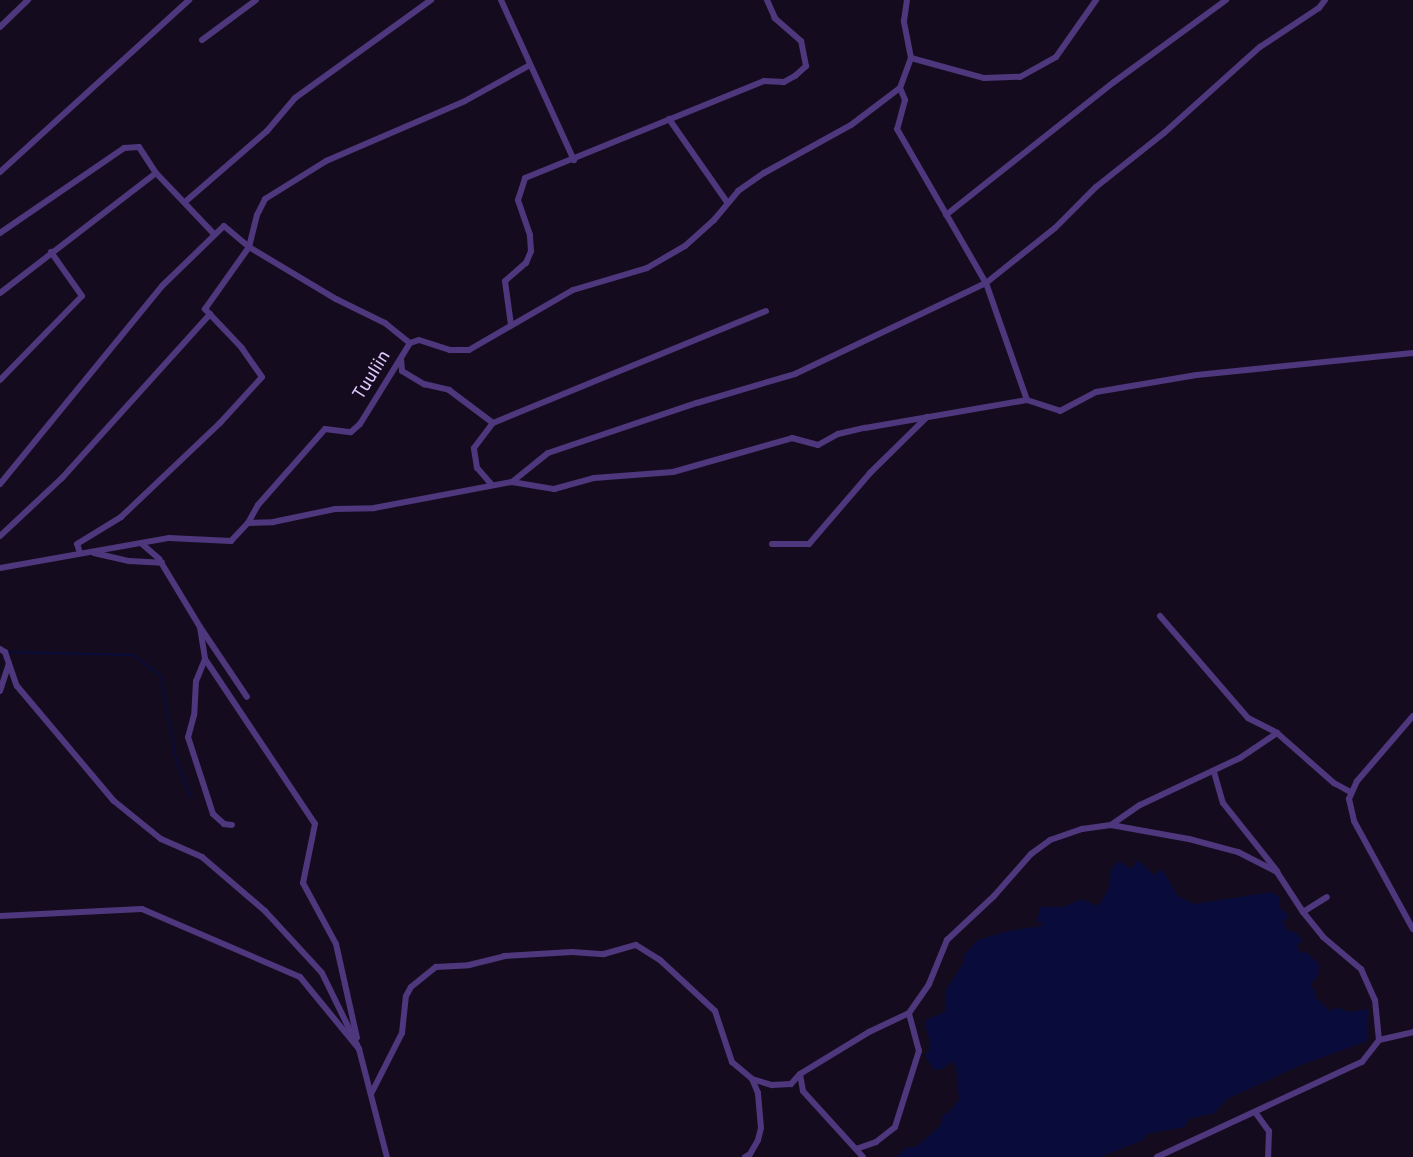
<!DOCTYPE html>
<html>
<head>
<meta charset="utf-8">
<style>
  body { margin:0 }
  #map { position:relative; width:1413px; height:1157px; overflow:hidden; background:#140c1e; font-family:Overpass,sans-serif }
  div>[style] { position:absolute }
  .water>* { inset:0; background:#090c3a }
  .stream>* { height:2px; margin:-1px; padding:0 1px; transform-origin:1px; border-radius:1px; background:#090c3a }
  .minor>* { height:6px; margin:-3px; padding:0 3px; transform-origin:3px; border-radius:3px; background:#4e377d }
  span { translate:-50% -50%; white-space:nowrap; text-align:center; line-height:1.15; -webkit-text-stroke:4.5px #140c1e; paint-order:stroke }
  .street-label { font-size:18px; color:#dfc9ff }
</style>
</head>
<body>
<div id="map">
  <div class="water">
    <div style="clip-path:polygon(1138px 860px,1154px 875px,1162px 869px,1178px 896px,1194px 904px,1271px 892px,1279px 897px,1280px 908px,1289px 915px,1283px 922px,1288px 931px,1296px 932px,1303px 940px,1297px 945px,1300px 953px,1306px 952px,1319px 964px,1318px 976px,1310px 985px,1315px 991px,1316px 998px,1330px 1011px,1337px 1007px,1349px 1012px,1367px 1009px,1367px 1041px,1299px 1066px,1227px 1099px,1215px 1113px,1189px 1119px,1184px 1127px,1147px 1134px,1143px 1140px,1101px 1157px,896px 1157px,907px 1147px,916px 1147px,941px 1125px,943px 1114px,948px 1113px,959px 1100px,956px 1067px,951px 1061px,943px 1069px,934px 1070px,924px 1055px,928px 1053px,930px 1042px,925px 1025px,927px 1019px,945px 1012px,945px 991px,964px 962px,964px 955px,978px 940px,1008px 931px,1042px 926px,1043px 922px,1037px 923px,1040px 907px,1063px 907px,1081px 899px,1099px 906px,1109px 887px,1111px 869px,1119px 861px,1131px 869px)"></div>
  </div>
  <div class="stream">
    <div style="left:7px;top:652px;width:126px;rotate:1.4deg"></div>
    <div style="left:133px;top:655px;width:35px;rotate:37deg"></div>
    <div style="left:161px;top:676px;width:84px;rotate:79.8deg"></div>
    <div style="left:176px;top:759px;width:40px;rotate:68deg"></div>
  </div>
  <div class="minor">
    <div style="left:501px;top:0;width:176px;rotate:65.5deg"></div>
    <div style="left:0;top:27px;width:39px;rotate:-44deg"></div>
    <div style="left:202px;top:40px;width:67px;rotate:-36.5deg"></div>
    <div style="left:911px;top:58px;width:76px;rotate:15.3deg"></div>
    <div style="left:984px;top:78px;width:36px;rotate:-2deg"></div>
    <div style="left:1020px;top:77px;width:41px;rotate:-29.1deg"></div>
    <div style="left:1056px;top:57px;width:70px;rotate:-54.9deg"></div>
    <div style="left:900px;top:88px;width:13px;rotate:67deg"></div>
    <div style="left:905px;top:100px;width:30px;rotate:105deg"></div>
    <div style="left:897px;top:129px;width:178px;rotate:60deg"></div>
    <div style="left:986px;top:283px;width:124px;rotate:70.7deg"></div>
    <div style="left:669px;top:119px;width:101px;rotate:55.1deg"></div>
    <div style="left:0;top:172px;width:256px;rotate:-42.3deg"></div>
    <div style="left:185px;top:202px;width:108px;rotate:-40.9deg"></div>
    <div style="left:267px;top:131px;width:43px;rotate:-49.7deg"></div>
    <div style="left:295px;top:98px;width:168px;rotate:-35.8deg"></div>
    <div style="left:946px;top:215px;width:214px;rotate:-38.4deg"></div>
    <div style="left:1114px;top:82px;width:139px;rotate:-36.2deg"></div>
    <div style="left:0;top:233px;width:150px;rotate:-34.4deg"></div>
    <div style="left:124px;top:148px;width:15px;rotate:-4deg"></div>
    <div style="left:139px;top:147px;width:31px;rotate:57deg"></div>
    <div style="left:156px;top:173px;width:84px;rotate:46.4deg"></div>
    <div style="left:0;top:293px;width:197px;rotate:-37.6deg"></div>
    <div style="left:511px;top:325px;width:44px;rotate:-97.8deg"></div>
    <div style="left:505px;top:281px;width:28px;rotate:-41deg"></div>
    <div style="left:526px;top:263px;width:13px;rotate:-67deg"></div>
    <div style="left:531px;top:251px;width:16px;rotate:-94deg"></div>
    <div style="left:530px;top:235px;width:37px;rotate:-109deg"></div>
    <div style="left:518px;top:200px;width:23px;rotate:-72deg"></div>
    <div style="left:525px;top:178px;width:258px;rotate:-22.1deg"></div>
    <div style="left:764px;top:81px;width:20px;rotate:3deg"></div>
    <div style="left:784px;top:82px;width:13px;rotate:-29deg"></div>
    <div style="left:795px;top:76px;width:15px;rotate:-42deg"></div>
    <div style="left:806px;top:66px;width:25px;rotate:-101deg"></div>
    <div style="left:801px;top:41px;width:35px;rotate:-139deg"></div>
    <div style="left:775px;top:18px;width:20px;rotate:-114deg"></div>
    <div style="left:410px;top:343px;width:9px;rotate:-18deg"></div>
    <div style="left:419px;top:340px;width:33px;rotate:18deg"></div>
    <div style="left:450px;top:350px;width:19px"></div>
    <div style="left:469px;top:350px;width:120px;rotate:-30deg"></div>
    <div style="left:573px;top:290px;width:77px;rotate:-16.6deg"></div>
    <div style="left:647px;top:268px;width:44px;rotate:-30.1deg"></div>
    <div style="left:685px;top:246px;width:39px;rotate:-42deg"></div>
    <div style="left:714px;top:220px;width:38px;rotate:-50deg"></div>
    <div style="left:738px;top:191px;width:32px;rotate:-35deg"></div>
    <div style="left:764px;top:173px;width:99px;rotate:-28.9deg"></div>
    <div style="left:851px;top:125px;width:61px;rotate:-37.1deg"></div>
    <div style="left:900px;top:88px;width:32px;rotate:-70deg"></div>
    <div style="left:911px;top:58px;width:38px;rotate:-101deg"></div>
    <div style="left:904px;top:21px;width:21px;rotate:-82deg"></div>
    <div style="left:401px;top:359px;width:12px;rotate:85deg"></div>
    <div style="left:402px;top:371px;width:26px;rotate:31deg"></div>
    <div style="left:424px;top:384px;width:26px;rotate:13deg"></div>
    <div style="left:449px;top:390px;width:55px;rotate:36.9deg"></div>
    <div style="left:0;top:380px;width:117px;rotate:-45.7deg"></div>
    <div style="left:82px;top:296px;width:54px;rotate:-125.2deg"></div>
    <div style="left:512px;top:482px;width:46px;rotate:-38.9deg"></div>
    <div style="left:548px;top:453px;width:157px;rotate:-18.6deg"></div>
    <div style="left:697px;top:403px;width:102px;rotate:-16.5deg"></div>
    <div style="left:795px;top:374px;width:212px;rotate:-25.5deg"></div>
    <div style="left:986px;top:283px;width:88px;rotate:-38.6deg"></div>
    <div style="left:1055px;top:228px;width:58px;rotate:-45deg"></div>
    <div style="left:1096px;top:187px;width:87px;rotate:-38.5deg"></div>
    <div style="left:1164px;top:133px;width:129px;rotate:-41.9deg"></div>
    <div style="left:1260px;top:47px;width:71px;rotate:-33.5deg"></div>
    <div style="left:1319px;top:8px;width:10px;rotate:-53deg"></div>
    <div style="left:0;top:484px;width:256px;rotate:-50.7deg"></div>
    <div style="left:162px;top:286px;width:86px;rotate:-44.1deg"></div>
    <div style="left:224px;top:226px;width:33px;rotate:40deg"></div>
    <div style="left:249px;top:247px;width:101px;rotate:30.9deg"></div>
    <div style="left:336px;top:299px;width:55px;rotate:26.1deg"></div>
    <div style="left:385px;top:323px;width:32px;rotate:39deg"></div>
    <div style="left:492px;top:485px;width:23px;rotate:-131deg"></div>
    <div style="left:477px;top:468px;width:20px;rotate:-99deg"></div>
    <div style="left:474px;top:448px;width:31px;rotate:-53deg"></div>
    <div style="left:493px;top:423px;width:295px;rotate:-22.3deg"></div>
    <div style="left:248px;top:523px;width:21px;rotate:-61deg"></div>
    <div style="left:258px;top:505px;width:101px;rotate:-48.6deg"></div>
    <div style="left:325px;top:429px;width:26px;rotate:7deg"></div>
    <div style="left:351px;top:432px;width:12px;rotate:-42deg"></div>
    <div style="left:360px;top:424px;width:95px;rotate:-58.3deg"></div>
    <div style="left:0;top:536px;width:85px;rotate:-43.1deg"></div>
    <div style="left:62px;top:478px;width:221px;rotate:-47.9deg"></div>
    <div style="left:142px;top:544px;width:23px;rotate:41deg"></div>
    <div style="left:159px;top:559px;width:79px;rotate:58.9deg"></div>
    <div style="left:200px;top:627px;width:84px;rotate:56.1deg"></div>
    <div style="left:772px;top:544px;width:37px"></div>
    <div style="left:809px;top:544px;width:94px;rotate:-49.3deg"></div>
    <div style="left:870px;top:473px;width:80px;rotate:-44.5deg"></div>
    <div style="left:80px;top:553px;width:9px;rotate:-108deg"></div>
    <div style="left:77px;top:544px;width:52px;rotate:-31.5deg"></div>
    <div style="left:121px;top:517px;width:137px;rotate:-43.5deg"></div>
    <div style="left:220px;top:423px;width:62px;rotate:-47.6deg"></div>
    <div style="left:262px;top:377px;width:35px;rotate:-125deg"></div>
    <div style="left:242px;top:348px;width:54px;rotate:-133.5deg"></div>
    <div style="left:205px;top:309px;width:76px;rotate:-54.6deg"></div>
    <div style="left:249px;top:247px;width:33px;rotate:-76deg"></div>
    <div style="left:257px;top:215px;width:18px;rotate:-63deg"></div>
    <div style="left:265px;top:199px;width:72px;rotate:-31.9deg"></div>
    <div style="left:326px;top:161px;width:151px;rotate:-23.3deg"></div>
    <div style="left:465px;top:101px;width:74px;rotate:-29deg"></div>
    <div style="left:94px;top:553px;width:36px;rotate:13deg"></div>
    <div style="left:129px;top:561px;width:33px;rotate:3deg"></div>
    <div style="left:0;top:568px;width:172px;rotate:-10.1deg"></div>
    <div style="left:169px;top:538px;width:62px;rotate:2.8deg"></div>
    <div style="left:231px;top:541px;width:25px;rotate:-47deg"></div>
    <div style="left:248px;top:523px;width:25px;rotate:-2deg"></div>
    <div style="left:273px;top:522px;width:63px;rotate:-11.8deg"></div>
    <div style="left:335px;top:509px;width:39px;rotate:-1deg"></div>
    <div style="left:374px;top:508px;width:140px;rotate:-10.7deg"></div>
    <div style="left:512px;top:482px;width:43px;rotate:9.5deg"></div>
    <div style="left:554px;top:489px;width:41px;rotate:-15.4deg"></div>
    <div style="left:594px;top:478px;width:79px;rotate:-4.3deg"></div>
    <div style="left:673px;top:472px;width:124px;rotate:-15.9deg"></div>
    <div style="left:792px;top:438px;width:27px;rotate:15deg"></div>
    <div style="left:818px;top:445px;width:23px;rotate:-29deg"></div>
    <div style="left:838px;top:434px;width:28px;rotate:-13deg"></div>
    <div style="left:865px;top:428px;width:164px;rotate:-9.8deg"></div>
    <div style="left:1027px;top:400px;width:35px;rotate:18deg"></div>
    <div style="left:1060px;top:411px;width:41px;rotate:-27.8deg"></div>
    <div style="left:1096px;top:392px;width:102px;rotate:-9.6deg"></div>
    <div style="left:1197px;top:375px;width:217px;rotate:-5.8deg"></div>
    <div style="left:1160px;top:616px;width:135px;rotate:49.2deg"></div>
    <div style="left:1248px;top:718px;width:33px;rotate:27deg"></div>
    <div style="left:1277px;top:733px;width:76px;rotate:41.3deg"></div>
    <div style="left:1334px;top:783px;width:18px;rotate:29deg"></div>
    <div style="left:200px;top:627px;width:32px;rotate:81deg"></div>
    <div style="left:205px;top:659px;width:198px;rotate:56.3deg"></div>
    <div style="left:315px;top:824px;width:60px;rotate:101.5deg"></div>
    <div style="left:303px;top:883px;width:69px;rotate:61.6deg"></div>
    <div style="left:336px;top:944px;width:96px;rotate:77.4deg"></div>
    <div style="left:0;top:649px;width:6px;rotate:31deg"></div>
    <div style="left:5px;top:652px;width:36px;rotate:71deg"></div>
    <div style="left:17px;top:686px;width:150px;rotate:49.9deg"></div>
    <div style="left:114px;top:801px;width:60px;rotate:39deg"></div>
    <div style="left:161px;top:839px;width:45px;rotate:23.7deg"></div>
    <div style="left:202px;top:857px;width:83px;rotate:40.6deg"></div>
    <div style="left:265px;top:911px;width:84px;rotate:47.4deg"></div>
    <div style="left:322px;top:973px;width:85px;rotate:64deg"></div>
    <div style="left:205px;top:659px;width:24px;rotate:112deg"></div>
    <div style="left:196px;top:681px;width:34px;rotate:93deg"></div>
    <div style="left:194px;top:715px;width:23px;rotate:105deg"></div>
    <div style="left:188px;top:737px;width:81px;rotate:72deg"></div>
    <div style="left:213px;top:814px;width:15px;rotate:42deg"></div>
    <div style="left:224px;top:824px;width:8px;rotate:7deg"></div>
    <div style="left:0;top:691px;width:29px;rotate:-72deg"></div>
    <div style="left:1413px;top:716px;width:86px;rotate:130.7deg"></div>
    <div style="left:1357px;top:781px;width:20px;rotate:114deg"></div>
    <div style="left:1349px;top:799px;width:23px;rotate:77deg"></div>
    <div style="left:1354px;top:821px;width:123px;rotate:61.4deg"></div>
    <div style="left:1214px;top:772px;width:32px;rotate:74deg"></div>
    <div style="left:1223px;top:803px;width:87px;rotate:51.5deg"></div>
    <div style="left:1111px;top:825px;width:35px;rotate:-35deg"></div>
    <div style="left:1140px;top:805px;width:110px;rotate:-25.2deg"></div>
    <div style="left:1240px;top:758px;width:45px;rotate:-34deg"></div>
    <div style="left:1303px;top:912px;width:32px;rotate:51deg"></div>
    <div style="left:1323px;top:937px;width:50px;rotate:40.1deg"></div>
    <div style="left:1361px;top:969px;width:34px;rotate:66deg"></div>
    <div style="left:1375px;top:1000px;width:40px;rotate:84.3deg"></div>
    <div style="left:0;top:916px;width:142px;rotate:-2.8deg"></div>
    <div style="left:142px;top:909px;width:172px;rotate:23.3deg"></div>
    <div style="left:300px;top:977px;width:93px;rotate:50.7deg"></div>
    <div style="left:359px;top:1049px;width:112px;rotate:75.5deg"></div>
    <div style="left:371px;top:1094px;width:68px;rotate:-63.1deg"></div>
    <div style="left:402px;top:1033px;width:37px;rotate:-84deg"></div>
    <div style="left:406px;top:996px;width:10px;rotate:-61deg"></div>
    <div style="left:411px;top:987px;width:32px;rotate:-39deg"></div>
    <div style="left:436px;top:967px;width:33px;rotate:-3deg"></div>
    <div style="left:469px;top:965px;width:36px;rotate:-14deg"></div>
    <div style="left:504px;top:956px;width:68px;rotate:-3.4deg"></div>
    <div style="left:572px;top:952px;width:32px;rotate:4deg"></div>
    <div style="left:604px;top:954px;width:33px;rotate:-16deg"></div>
    <div style="left:636px;top:945px;width:28px;rotate:32deg"></div>
    <div style="left:660px;top:960px;width:75px;rotate:42.8deg"></div>
    <div style="left:715px;top:1011px;width:54px;rotate:71.6deg"></div>
    <div style="left:732px;top:1062px;width:26px;rotate:40deg"></div>
    <div style="left:752px;top:1079px;width:21px;rotate:17deg"></div>
    <div style="left:772px;top:1085px;width:19px;rotate:-3deg"></div>
    <div style="left:791px;top:1084px;width:13px;rotate:-48deg"></div>
    <div style="left:1255px;top:1112px;width:24px;rotate:54deg"></div>
    <div style="left:1269px;top:1131px;width:26px;rotate:92deg"></div>
    <div style="left:856px;top:1149px;width:21px;rotate:-19deg"></div>
    <div style="left:876px;top:1142px;width:24px;rotate:-38deg"></div>
    <div style="left:895px;top:1127px;width:80px;rotate:-72.5deg"></div>
    <div style="left:919px;top:1051px;width:39px;rotate:-105deg"></div>
    <div style="left:745px;top:1157px;width:6px;rotate:-31deg"></div>
    <div style="left:750px;top:1154px;width:16px;rotate:-60deg"></div>
    <div style="left:758px;top:1140px;width:12px;rotate:-76deg"></div>
    <div style="left:761px;top:1128px;width:35px;rotate:-95deg"></div>
    <div style="left:758px;top:1093px;width:15px;rotate:-113deg"></div>
    <div style="left:863px;top:1157px;width:89px;rotate:-132.3deg"></div>
    <div style="left:803px;top:1091px;width:17px;rotate:-100deg"></div>
    <div style="left:800px;top:1074px;width:81px;rotate:-31.3deg"></div>
    <div style="left:869px;top:1032px;width:44px;rotate:-25.4deg"></div>
    <div style="left:909px;top:1013px;width:35px;rotate:-55deg"></div>
    <div style="left:929px;top:984px;width:48px;rotate:-67.8deg"></div>
    <div style="left:947px;top:940px;width:64px;rotate:-43.1deg"></div>
    <div style="left:994px;top:896px;width:56px;rotate:-48.6deg"></div>
    <div style="left:1031px;top:854px;width:24px;rotate:-36deg"></div>
    <div style="left:1050px;top:840px;width:34px;rotate:-19deg"></div>
    <div style="left:1082px;top:829px;width:29px;rotate:-8deg"></div>
    <div style="left:1111px;top:825px;width:79px;rotate:10.2deg"></div>
    <div style="left:1189px;top:839px;width:51px;rotate:14.9deg"></div>
    <div style="left:1238px;top:852px;width:44px;rotate:27.1deg"></div>
    <div style="left:1277px;top:872px;width:48px;rotate:57deg"></div>
    <div style="left:1303px;top:912px;width:28px;rotate:-32deg"></div>
    <div style="left:1157px;top:1157px;width:226px;rotate:-24.9deg"></div>
    <div style="left:1362px;top:1062px;width:28px;rotate:-52deg"></div>
    <div style="left:1379px;top:1040px;width:35px;rotate:-13deg"></div>
  </div>
  <div class="street-label">
    <span style="left:373px;top:376px;rotate:-58deg">Tuuliin</span>
  </div>
</div>
</body>
</html>
